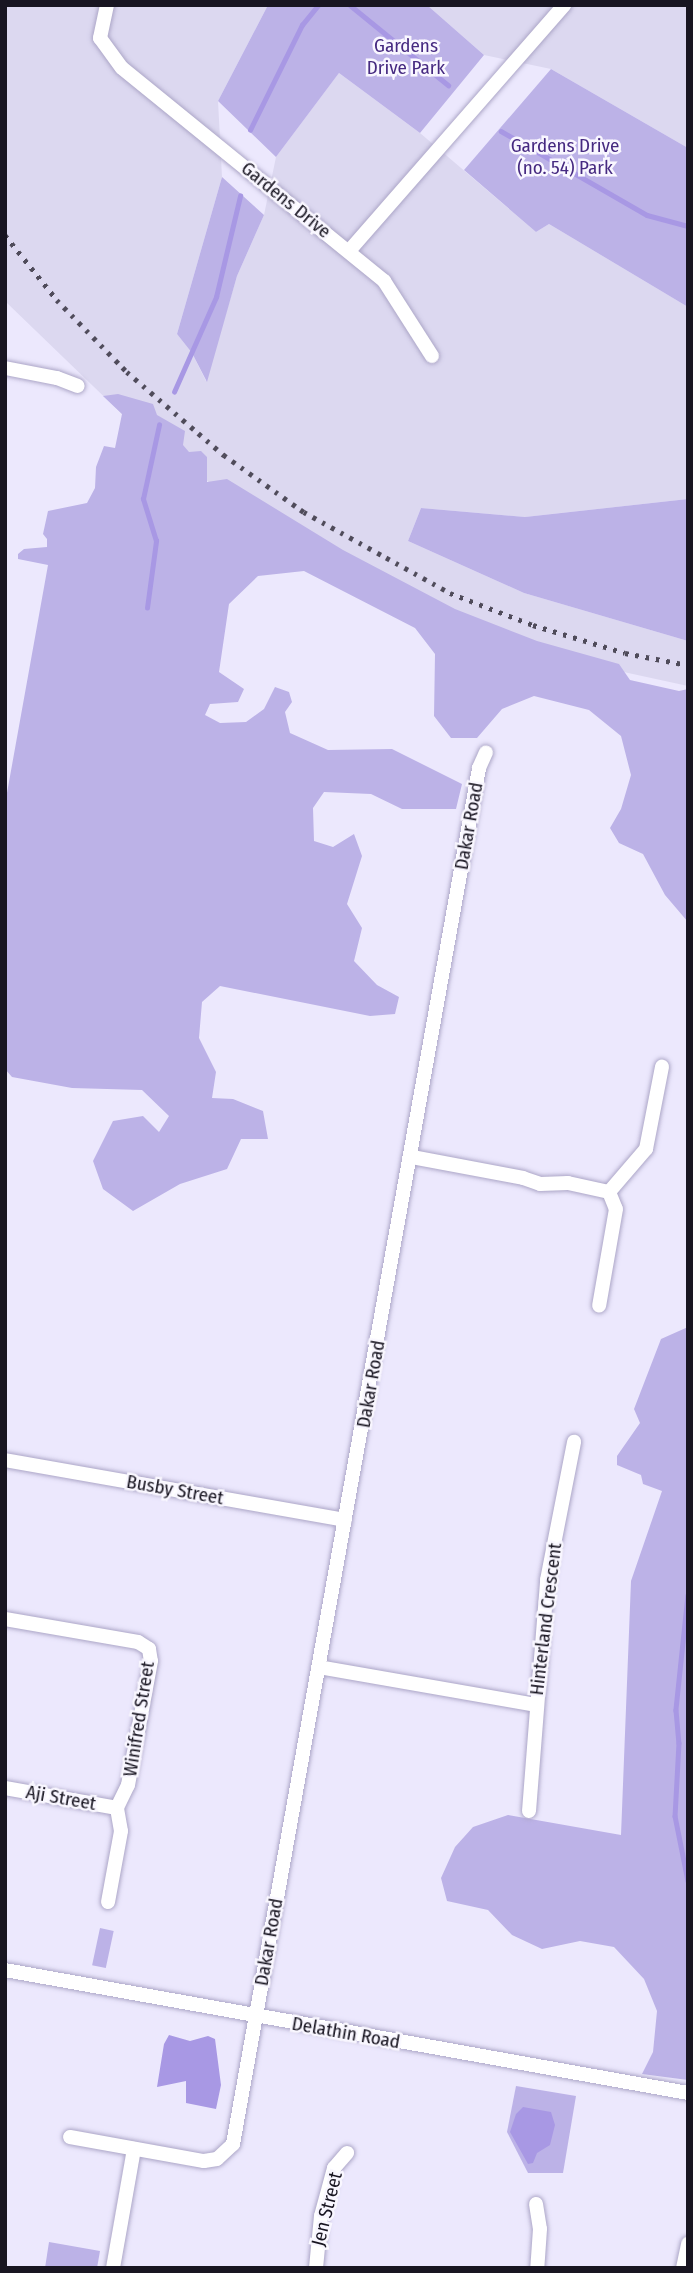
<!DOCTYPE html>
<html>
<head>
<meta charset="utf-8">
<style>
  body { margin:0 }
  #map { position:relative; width:693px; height:2273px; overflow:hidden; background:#ece8fd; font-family:"Fira Sans Condensed",sans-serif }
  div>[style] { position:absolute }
  .built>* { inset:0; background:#dcd8f0 }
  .green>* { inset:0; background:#bcb2e7; transform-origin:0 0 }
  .water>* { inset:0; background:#a898e4 }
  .stream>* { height:4.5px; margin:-2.25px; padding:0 2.25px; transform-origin:2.25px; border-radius:2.25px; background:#a898e4 }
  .roads { filter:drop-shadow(0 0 2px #aca6c7) drop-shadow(0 0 2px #aca6c7) }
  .street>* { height:14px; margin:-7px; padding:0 7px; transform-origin:7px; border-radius:7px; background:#fff }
  .rail>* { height:4.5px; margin-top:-2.25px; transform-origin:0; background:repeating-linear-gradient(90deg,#4f4b5a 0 3.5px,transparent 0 10.5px) }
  span { translate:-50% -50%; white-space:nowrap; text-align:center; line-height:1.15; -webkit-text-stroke:5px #f9f7ff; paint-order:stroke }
  .park-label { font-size:19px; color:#462a81 }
  .street-label { font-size:19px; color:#181521 }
  .frame { position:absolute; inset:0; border:7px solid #181521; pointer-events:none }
</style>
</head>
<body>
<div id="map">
  <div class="built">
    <div style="clip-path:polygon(5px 5px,268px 5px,218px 101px,222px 177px,177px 334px,192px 353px,206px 381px,237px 276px,264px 215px,276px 157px,339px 73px,420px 133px,536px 232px,549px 224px,688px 307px,688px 499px,525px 517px,421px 508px,408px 541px,524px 593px,688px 641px,688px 686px,518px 649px,237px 504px,122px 414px,7px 303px)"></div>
    <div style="clip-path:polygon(427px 5px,688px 5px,688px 148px,551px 69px,484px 55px)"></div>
  </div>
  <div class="green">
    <div style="clip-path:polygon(268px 5px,427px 5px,484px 55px,420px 133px,339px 73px,276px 157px,218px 101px)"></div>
    <div style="clip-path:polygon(551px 69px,688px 148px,688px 307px,549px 224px,536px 232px,464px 170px)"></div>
    <div style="clip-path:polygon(222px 177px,264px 215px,237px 276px,207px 382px,192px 353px,177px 334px)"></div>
    <div style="clip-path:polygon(118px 394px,153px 404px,157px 415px,185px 431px,183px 445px,189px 452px,201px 451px,207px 457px,207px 482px,227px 479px,343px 550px,455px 609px,537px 641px,619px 664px,630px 680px,679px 691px,688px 689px,688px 922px,665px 895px,643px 854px,619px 843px,610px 828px,621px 809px,631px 775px,621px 736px,589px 710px,534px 696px,502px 709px,477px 738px,451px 738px,434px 716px,435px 654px,415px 628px,304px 571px,258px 576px,229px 604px,219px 672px,244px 689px,238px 702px,210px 704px,205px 715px,220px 723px,246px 722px,264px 709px,275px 687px,289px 692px,292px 702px,285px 712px,290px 733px,328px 750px,392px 749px,462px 784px,456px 809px,402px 809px,371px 794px,324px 792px,313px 808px,314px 841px,333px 847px,354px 834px,362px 856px,347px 904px,362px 928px,354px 961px,377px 985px,399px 997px,395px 1014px,370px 1016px,220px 986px,202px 1002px,199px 1038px,216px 1072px,212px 1098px,233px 1099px,263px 1111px,268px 1139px,241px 1139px,227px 1169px,180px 1184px,133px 1211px,103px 1189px,93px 1161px,113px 1121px,143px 1116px,159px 1132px,169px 1116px,142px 1090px,72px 1088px,12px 1077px,5px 1069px,5px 804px,48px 565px,18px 559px,18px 554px,24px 549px,47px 547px,47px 539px,43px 534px,48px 511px,87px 503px,95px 488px,96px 467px,104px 446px,115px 448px,122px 414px,103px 396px)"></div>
    <div style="clip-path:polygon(688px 499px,688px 641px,524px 593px,408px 541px,421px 508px,525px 517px)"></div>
    <div style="clip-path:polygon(688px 1327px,688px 2080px,642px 2074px,653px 2052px,657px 2011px,644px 1979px,614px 1947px,580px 1941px,542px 1949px,512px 1935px,488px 1910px,447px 1901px,441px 1878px,455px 1847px,473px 1827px,508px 1815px,621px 1835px,631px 1581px,662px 1491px,643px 1484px,641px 1475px,617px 1465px,617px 1456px,640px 1423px,634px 1409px,661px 1339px)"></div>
    <div style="left:100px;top:1928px;width:14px;height:38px;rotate:12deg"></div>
    <div style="clip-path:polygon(516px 2086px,576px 2096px,563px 2173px,528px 2173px,507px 2132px)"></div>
    <div style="clip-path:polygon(49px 2242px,100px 2251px,97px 2268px,45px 2268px)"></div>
  </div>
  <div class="water">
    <div style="clip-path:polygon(169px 2035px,190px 2041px,208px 2036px,215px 2039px,221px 2085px,216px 2109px,186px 2103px,186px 2081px,157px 2087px,164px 2044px)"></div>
    <div style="clip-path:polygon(523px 2107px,551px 2112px,555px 2125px,550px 2145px,537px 2153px,533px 2163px,528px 2164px,510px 2132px,516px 2114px)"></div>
  </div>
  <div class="stream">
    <div style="left:350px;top:5px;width:127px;rotate:39.2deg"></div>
    <div style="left:250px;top:130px;width:117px;rotate:-63.7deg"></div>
    <div style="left:302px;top:25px;width:26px;rotate:-51deg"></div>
    <div style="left:501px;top:131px;width:168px;rotate:29.9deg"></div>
    <div style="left:647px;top:215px;width:42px;rotate:15deg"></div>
    <div style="left:174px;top:392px;width:104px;rotate:-66.1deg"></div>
    <div style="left:216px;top:297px;width:104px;rotate:-76.6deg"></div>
    <div style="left:147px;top:608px;width:68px;rotate:-82.3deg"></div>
    <div style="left:156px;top:541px;width:44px;rotate:-107.2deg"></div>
    <div style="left:143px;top:499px;width:76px;rotate:-77.8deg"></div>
    <div style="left:688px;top:1595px;width:116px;rotate:96deg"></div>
    <div style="left:676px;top:1710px;width:33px;rotate:85deg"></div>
    <div style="left:679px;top:1743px;width:73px;rotate:93.1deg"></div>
    <div style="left:675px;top:1816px;width:66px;rotate:78.7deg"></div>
  </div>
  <div class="roads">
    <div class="street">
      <div style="left:107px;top:5px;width:34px;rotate:102deg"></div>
      <div style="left:100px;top:38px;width:37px;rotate:54deg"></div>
      <div style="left:122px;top:68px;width:338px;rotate:39.1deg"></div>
      <div style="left:384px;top:281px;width:89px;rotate:57.4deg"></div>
      <div style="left:349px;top:251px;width:327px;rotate:-48.8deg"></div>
      <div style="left:5px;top:368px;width:53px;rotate:10.9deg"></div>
      <div style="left:57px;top:378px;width:22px;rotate:21deg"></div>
      <div style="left:412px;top:1157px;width:113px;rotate:10.7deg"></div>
      <div style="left:523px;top:1178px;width:18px;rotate:19deg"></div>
      <div style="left:540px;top:1184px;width:28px;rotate:-2deg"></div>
      <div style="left:568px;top:1183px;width:42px;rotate:12.4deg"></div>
      <div style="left:609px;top:1192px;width:18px;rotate:68deg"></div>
      <div style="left:616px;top:1209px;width:98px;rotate:99.9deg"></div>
      <div style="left:609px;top:1192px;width:57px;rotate:-49.3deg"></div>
      <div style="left:646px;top:1149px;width:84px;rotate:-79deg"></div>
      <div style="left:5px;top:1460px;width:345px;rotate:10deg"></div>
      <div style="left:5px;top:1619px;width:135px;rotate:9.8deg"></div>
      <div style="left:138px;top:1642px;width:13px;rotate:32deg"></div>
      <div style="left:149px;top:1649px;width:12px;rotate:81deg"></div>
      <div style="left:151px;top:1661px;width:126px;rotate:100.5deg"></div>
      <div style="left:128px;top:1785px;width:25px;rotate:116deg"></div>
      <div style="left:319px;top:1667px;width:220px;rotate:9.9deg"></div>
      <div style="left:5px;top:1788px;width:114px;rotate:10.1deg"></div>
      <div style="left:529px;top:1811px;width:232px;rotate:-85.5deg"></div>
      <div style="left:547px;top:1580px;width:141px;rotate:-78.9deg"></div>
      <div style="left:108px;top:1902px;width:72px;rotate:-79.6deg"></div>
      <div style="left:121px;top:1831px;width:23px;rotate:-100deg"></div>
      <div style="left:5px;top:1970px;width:694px;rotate:10.21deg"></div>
      <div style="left:70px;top:2137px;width:136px;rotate:10.2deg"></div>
      <div style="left:204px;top:2161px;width:13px;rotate:-9deg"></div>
      <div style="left:217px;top:2159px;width:22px;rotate:-43deg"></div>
      <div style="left:233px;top:2144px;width:1398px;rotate:-79.86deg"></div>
      <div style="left:479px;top:768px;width:17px;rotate:-66deg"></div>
      <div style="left:536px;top:2204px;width:25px;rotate:81deg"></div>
      <div style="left:540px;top:2229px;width:39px;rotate:94deg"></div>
      <div style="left:113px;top:2268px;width:121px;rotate:-80deg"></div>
      <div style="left:316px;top:2268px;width:52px;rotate:-84.5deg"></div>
      <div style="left:321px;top:2216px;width:50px;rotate:-74.8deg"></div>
      <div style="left:334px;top:2168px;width:20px;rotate:-49deg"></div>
      <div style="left:683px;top:2268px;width:25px;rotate:-78deg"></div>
    </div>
  </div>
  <div class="rail">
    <div style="left:5px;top:235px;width:83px;rotate:51.3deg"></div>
    <div style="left:57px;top:300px;width:100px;rotate:45.8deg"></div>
    <div style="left:127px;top:372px;width:128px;rotate:40.6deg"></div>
    <div style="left:224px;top:455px;width:98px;rotate:35.5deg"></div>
    <div style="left:304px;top:512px;width:167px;rotate:29deg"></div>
    <div style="left:450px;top:593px;width:89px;rotate:21.1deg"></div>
    <div style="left:533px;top:625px;width:96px;rotate:16.9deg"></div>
    <div style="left:625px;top:653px;width:64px;rotate:10.8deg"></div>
  </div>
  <div class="park-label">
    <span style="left:406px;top:57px">Gardens<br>Drive Park</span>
    <span style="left:565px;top:157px">Gardens Drive<br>(no. 54) Park</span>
  </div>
  <div class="street-label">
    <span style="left:286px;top:200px;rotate:39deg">Gardens Drive</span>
    <span style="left:469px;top:826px;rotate:-80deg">Dakar Road</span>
    <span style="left:371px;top:1384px;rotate:-80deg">Dakar Road</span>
    <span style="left:175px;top:1490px;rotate:10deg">Busby Street</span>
    <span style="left:546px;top:1619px;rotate:-83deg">Hinterland Crescent</span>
    <span style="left:139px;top:1719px;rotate:-81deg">Winifred Street</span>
    <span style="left:61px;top:1798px;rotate:10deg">Aji Street</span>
    <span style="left:269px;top:1942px;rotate:-80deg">Dakar Road</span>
    <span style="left:346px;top:2033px;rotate:10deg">Delathin Road</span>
    <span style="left:327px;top:2209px;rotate:-76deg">Jen Street</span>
  </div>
  <div class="frame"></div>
</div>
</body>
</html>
